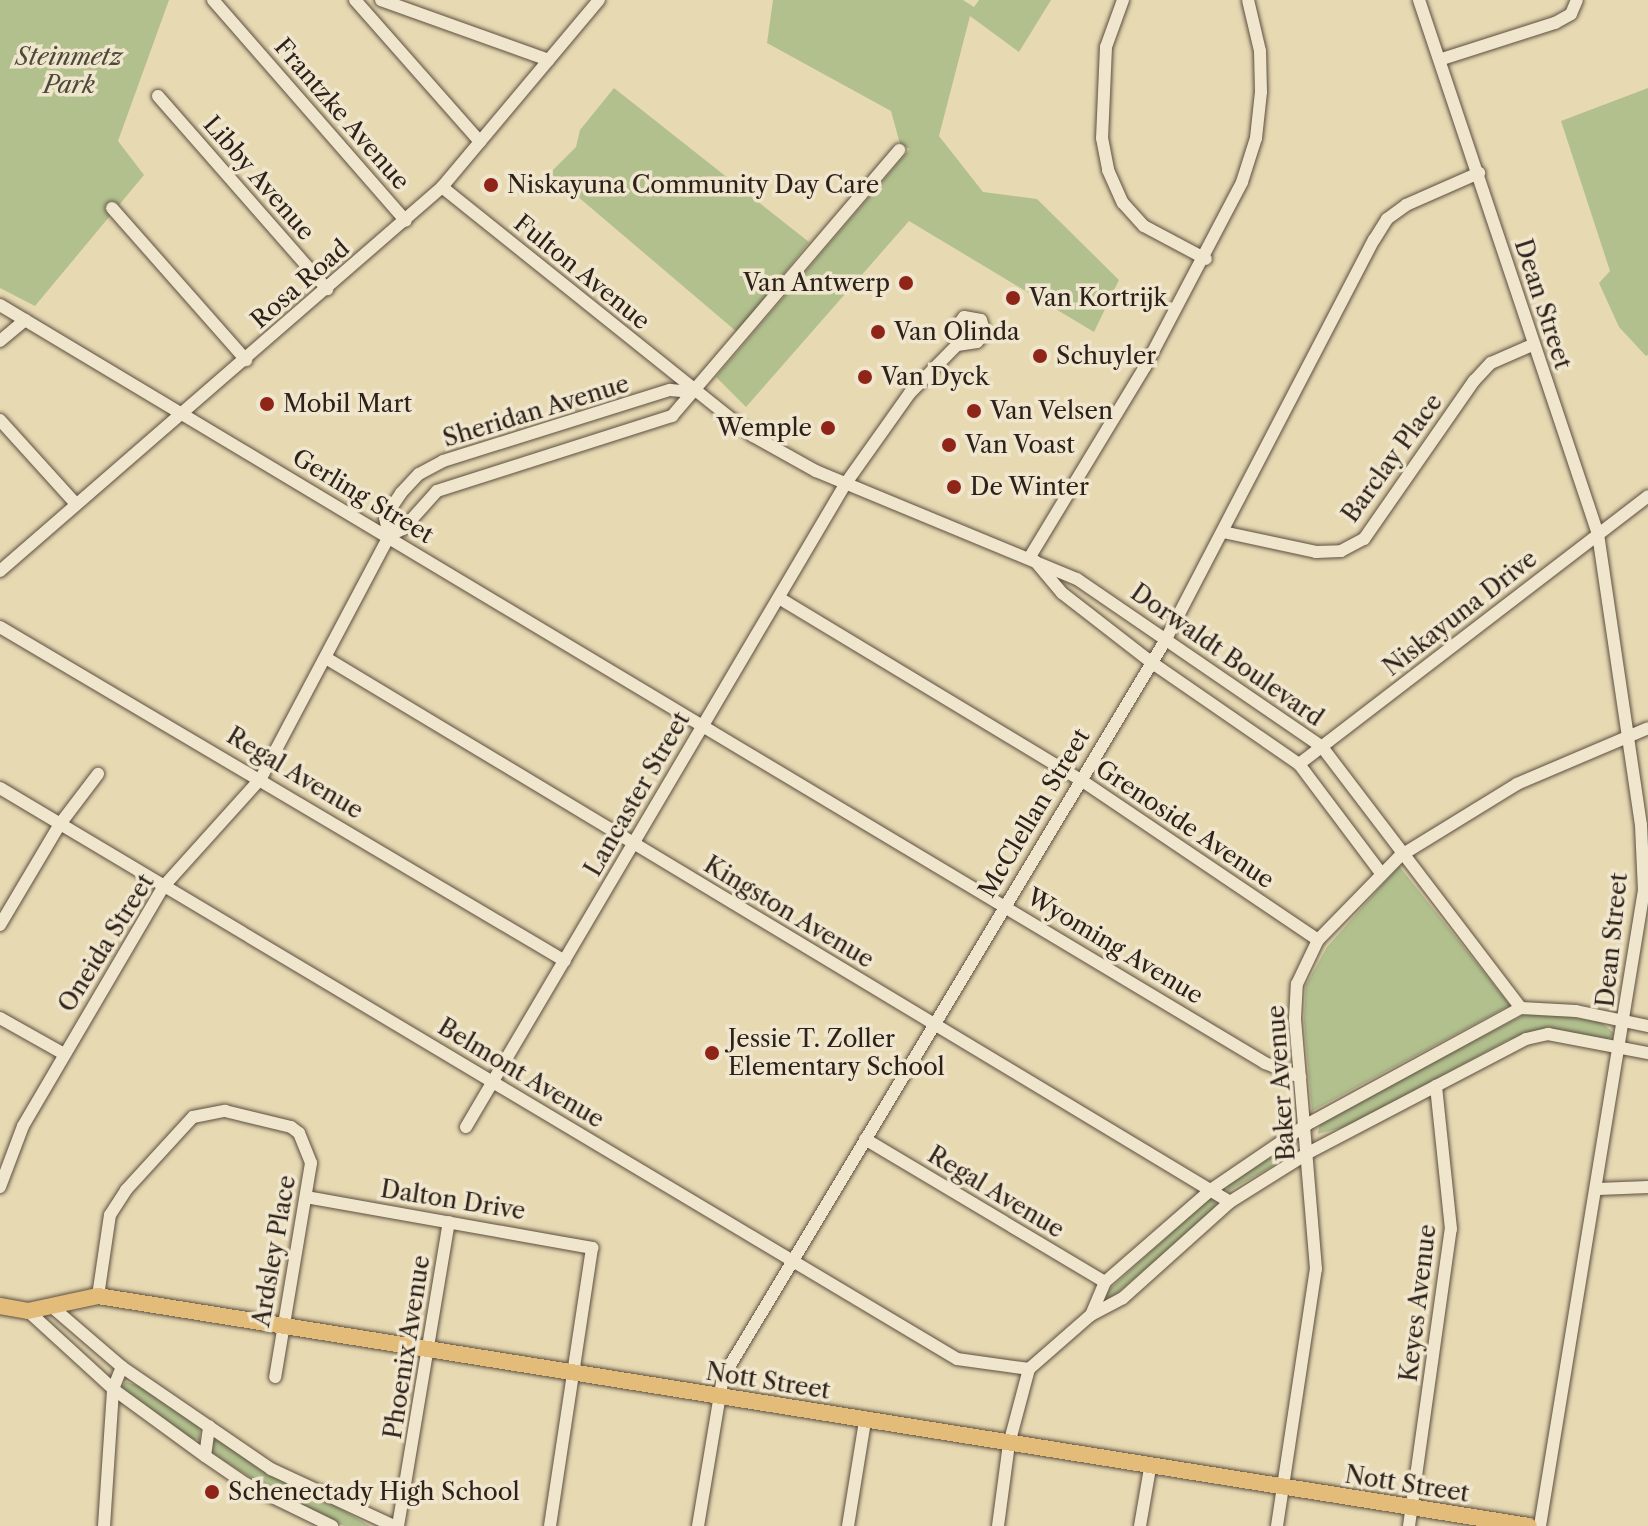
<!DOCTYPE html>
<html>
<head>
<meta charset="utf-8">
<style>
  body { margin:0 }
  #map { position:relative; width:1648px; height:1526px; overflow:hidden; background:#e7d9b2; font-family:"Libre Caslon Text",serif }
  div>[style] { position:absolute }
  .green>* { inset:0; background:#b2c08e }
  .roads { filter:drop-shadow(0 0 2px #5c4f41) drop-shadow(0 0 2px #5c4f41) }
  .minor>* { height:12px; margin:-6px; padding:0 6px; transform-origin:6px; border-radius:6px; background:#efe6cd }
  .major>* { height:16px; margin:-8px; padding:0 8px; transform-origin:8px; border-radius:8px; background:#e4bc79 }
  .dots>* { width:22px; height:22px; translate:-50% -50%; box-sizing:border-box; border:4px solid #efe6cd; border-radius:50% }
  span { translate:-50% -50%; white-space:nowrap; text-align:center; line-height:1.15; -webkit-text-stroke:7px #efe6cd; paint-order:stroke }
  .park-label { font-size:24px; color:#4e4938; font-style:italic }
  .street-label { font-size:24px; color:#2d211b }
  .poi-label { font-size:24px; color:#2d211b }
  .left { translate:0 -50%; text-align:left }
  .right { translate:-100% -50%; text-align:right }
</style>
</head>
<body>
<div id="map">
  <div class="green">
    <div style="clip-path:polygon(0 0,169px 0,118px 141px,144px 175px,35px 306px,0 288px)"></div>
    <div style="clip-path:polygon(773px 0,963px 0,974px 7px,979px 0,1051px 0,1019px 52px,970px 16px,939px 136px,983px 192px,1037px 199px,1119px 280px,1094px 332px,909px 221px,746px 407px,716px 377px,910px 149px,900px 144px,891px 111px,767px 43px)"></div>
    <div style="clip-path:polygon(614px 88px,809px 242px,737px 332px,550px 173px,576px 147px,580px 130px)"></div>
    <div style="clip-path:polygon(1648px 88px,1648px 355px,1646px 356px,1619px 327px,1599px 283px,1610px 271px,1561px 121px)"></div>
    <div style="clip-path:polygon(1399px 866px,1510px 1005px,1312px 1111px,1304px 1020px,1306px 985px,1327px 947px)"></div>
    <div style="clip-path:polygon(1531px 1011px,1601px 1022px,1615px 1034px,1605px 1041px,1539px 1030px,1508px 1040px,1348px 1126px,1318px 1134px,1320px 1122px)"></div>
    <div style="clip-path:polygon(1292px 1140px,1299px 1151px,1227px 1192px,1228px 1183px)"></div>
    <div style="clip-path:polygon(1209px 1198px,1215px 1200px,1216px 1210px,1111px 1298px,1101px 1297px)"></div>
    <div style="clip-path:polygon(126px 1382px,143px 1387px,199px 1427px,200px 1440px,190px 1439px,126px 1391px,122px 1387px)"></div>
    <div style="clip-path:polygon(213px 1440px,222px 1440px,370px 1526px,344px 1526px,284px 1499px,212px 1453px)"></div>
  </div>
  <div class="roads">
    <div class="minor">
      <div style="left:213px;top:0;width:293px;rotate:48.9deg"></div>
      <div style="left:355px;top:0;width:189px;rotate:48.6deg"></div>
      <div style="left:381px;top:0;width:178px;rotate:19.7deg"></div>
      <div style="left:1123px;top:0;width:50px;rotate:109.9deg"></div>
      <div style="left:1106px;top:47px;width:91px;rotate:92.5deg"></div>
      <div style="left:1102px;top:138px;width:33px;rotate:79deg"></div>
      <div style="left:1108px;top:170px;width:36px;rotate:66deg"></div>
      <div style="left:1123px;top:203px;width:31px;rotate:48deg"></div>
      <div style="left:1144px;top:226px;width:70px;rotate:28deg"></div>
      <div style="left:1419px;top:0;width:563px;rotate:71.47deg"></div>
      <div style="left:1598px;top:534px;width:294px;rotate:81.6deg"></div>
      <div style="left:1641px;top:825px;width:65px;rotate:87.4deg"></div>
      <div style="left:1644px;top:890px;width:644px;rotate:99.29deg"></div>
      <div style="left:1442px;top:59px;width:119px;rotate:-17.7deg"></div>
      <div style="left:1555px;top:23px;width:18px;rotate:-29deg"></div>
      <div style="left:1571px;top:14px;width:15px;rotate:-67deg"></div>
      <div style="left:158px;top:96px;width:257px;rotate:48.8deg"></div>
      <div style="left:442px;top:187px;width:398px;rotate:38.7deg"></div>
      <div style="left:753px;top:436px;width:72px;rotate:29.1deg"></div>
      <div style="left:816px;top:471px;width:282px;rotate:22.5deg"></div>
      <div style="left:1077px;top:579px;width:297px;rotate:34.4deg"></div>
      <div style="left:1322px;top:747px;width:328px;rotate:52.7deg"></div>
      <div style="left:112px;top:208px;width:203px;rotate:48.6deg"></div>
      <div style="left:0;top:305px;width:1475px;rotate:30.93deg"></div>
      <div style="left:1265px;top:1063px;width:38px;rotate:22deg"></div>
      <div style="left:964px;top:317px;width:17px;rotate:10deg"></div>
      <div style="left:981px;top:320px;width:14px;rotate:73deg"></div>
      <div style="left:985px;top:333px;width:12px;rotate:132deg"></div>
      <div style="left:977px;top:342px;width:20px;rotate:171deg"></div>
      <div style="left:957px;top:345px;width:19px;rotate:-90deg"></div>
      <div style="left:957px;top:326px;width:11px;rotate:-52deg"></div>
      <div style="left:0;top:341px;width:33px;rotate:-40deg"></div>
      <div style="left:0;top:420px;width:112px;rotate:47.9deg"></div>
      <div style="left:1223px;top:532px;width:95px;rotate:12.1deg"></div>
      <div style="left:1316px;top:552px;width:25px;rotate:-2deg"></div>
      <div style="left:1341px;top:551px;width:26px;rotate:-28deg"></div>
      <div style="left:1364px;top:539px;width:193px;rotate:-55.2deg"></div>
      <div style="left:1474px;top:381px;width:25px;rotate:-47deg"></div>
      <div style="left:1491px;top:363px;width:45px;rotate:-23.7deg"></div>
      <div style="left:389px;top:536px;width:19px;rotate:-102deg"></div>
      <div style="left:385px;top:517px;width:29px;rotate:-56deg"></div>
      <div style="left:401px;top:493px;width:26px;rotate:-47deg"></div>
      <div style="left:419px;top:474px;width:27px;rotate:-28deg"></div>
      <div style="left:443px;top:461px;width:238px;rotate:-17.4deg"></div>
      <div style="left:670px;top:390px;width:23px;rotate:5deg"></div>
      <div style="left:1031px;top:555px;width:220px;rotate:-58.8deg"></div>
      <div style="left:1145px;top:367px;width:209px;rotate:-62.3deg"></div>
      <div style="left:1242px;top:182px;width:46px;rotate:-72.3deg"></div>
      <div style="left:1256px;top:138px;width:46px;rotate:-83.8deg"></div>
      <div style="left:1261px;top:92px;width:41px;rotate:-91.4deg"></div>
      <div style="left:1260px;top:51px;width:52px;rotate:-103.2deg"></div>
      <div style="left:1035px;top:561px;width:42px;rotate:49.8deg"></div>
      <div style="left:1062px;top:593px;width:113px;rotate:37.8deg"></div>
      <div style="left:1151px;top:662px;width:180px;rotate:34.6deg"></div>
      <div style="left:1299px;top:764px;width:135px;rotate:53.1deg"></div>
      <div style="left:0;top:571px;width:586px;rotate:-40.98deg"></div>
      <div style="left:442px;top:187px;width:244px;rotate:-50deg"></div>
      <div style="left:779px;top:598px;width:353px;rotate:31.1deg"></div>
      <div style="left:1081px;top:780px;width:286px;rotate:34deg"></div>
      <div style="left:0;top:627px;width:656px;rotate:30.59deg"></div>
      <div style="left:326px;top:658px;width:1055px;rotate:31.04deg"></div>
      <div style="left:1299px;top:764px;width:440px;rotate:-37.5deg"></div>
      <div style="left:0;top:788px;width:1114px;rotate:30.82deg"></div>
      <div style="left:957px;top:1359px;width:73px;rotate:7.9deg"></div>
      <div style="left:0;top:925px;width:117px;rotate:-59.3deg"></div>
      <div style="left:60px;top:824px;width:63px;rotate:-52.8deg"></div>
      <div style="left:0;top:1018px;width:73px;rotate:29.4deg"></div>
      <div style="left:466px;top:1127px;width:748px;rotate:-59.46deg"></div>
      <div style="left:846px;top:483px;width:110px;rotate:-54.6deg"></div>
      <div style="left:910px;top:393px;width:67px;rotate:-45.6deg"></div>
      <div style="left:865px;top:1139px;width:279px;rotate:30.8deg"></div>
      <div style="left:0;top:1187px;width:65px;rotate:-69.3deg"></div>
      <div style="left:23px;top:1126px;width:277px;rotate:-59.6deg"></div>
      <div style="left:163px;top:887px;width:147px;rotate:-48deg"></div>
      <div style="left:261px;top:778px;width:274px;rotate:-62.1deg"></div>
      <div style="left:389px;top:536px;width:16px;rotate:-27deg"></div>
      <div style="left:403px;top:529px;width:51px;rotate:-48.2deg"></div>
      <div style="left:437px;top:491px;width:247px;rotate:-17.7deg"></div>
      <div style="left:672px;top:416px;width:350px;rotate:-49.5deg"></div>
      <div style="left:1598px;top:1189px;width:50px;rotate:-2.3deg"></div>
      <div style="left:306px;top:1197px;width:291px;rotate:10.1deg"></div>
      <div style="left:592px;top:1248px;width:281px;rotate:98.6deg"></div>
      <div style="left:98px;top:1296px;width:82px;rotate:-81.6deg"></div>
      <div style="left:110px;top:1215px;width:30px;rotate:-57deg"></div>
      <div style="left:126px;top:1190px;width:99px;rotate:-47.5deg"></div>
      <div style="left:193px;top:1117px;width:33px;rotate:-11deg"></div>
      <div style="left:225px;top:1111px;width:68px;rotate:13.6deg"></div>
      <div style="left:291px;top:1127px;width:10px;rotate:37deg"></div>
      <div style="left:299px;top:1133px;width:32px;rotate:68deg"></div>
      <div style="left:311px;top:1163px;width:217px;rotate:99.5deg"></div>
      <div style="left:51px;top:1306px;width:94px;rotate:40.7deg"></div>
      <div style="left:122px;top:1367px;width:181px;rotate:34.4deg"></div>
      <div style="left:271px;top:1469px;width:136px;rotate:24.9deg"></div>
      <div style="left:28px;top:1311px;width:115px;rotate:42.5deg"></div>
      <div style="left:113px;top:1389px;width:114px;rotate:36.1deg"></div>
      <div style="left:205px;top:1456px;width:50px;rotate:34.3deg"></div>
      <div style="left:246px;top:1484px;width:96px;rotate:26deg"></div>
      <div style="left:1091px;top:1315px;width:36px;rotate:-67deg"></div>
      <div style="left:1105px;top:1282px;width:142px;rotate:-41deg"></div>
      <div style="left:1212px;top:1189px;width:114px;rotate:-34.2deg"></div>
      <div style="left:1306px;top:1125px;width:245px;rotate:-28.6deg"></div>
      <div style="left:1521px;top:1008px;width:55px;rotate:3.1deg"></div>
      <div style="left:1576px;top:1011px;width:74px;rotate:11.8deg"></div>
      <div style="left:205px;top:1456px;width:30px;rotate:-82deg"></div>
      <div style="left:104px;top:1526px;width:137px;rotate:-86.2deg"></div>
      <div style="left:113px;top:1389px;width:24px;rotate:-68deg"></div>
      <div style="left:398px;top:1526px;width:308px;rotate:-80.5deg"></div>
      <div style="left:698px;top:1526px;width:151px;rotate:-80.5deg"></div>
      <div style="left:723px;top:1377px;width:861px;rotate:-59.02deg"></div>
      <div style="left:1166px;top:639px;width:450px;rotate:-62.5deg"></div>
      <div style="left:1374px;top:240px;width:25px;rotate:-58deg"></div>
      <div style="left:1387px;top:219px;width:24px;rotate:-36deg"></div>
      <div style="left:1406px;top:205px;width:80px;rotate:-23.7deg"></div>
      <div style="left:848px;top:1526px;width:106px;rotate:-80.8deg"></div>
      <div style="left:998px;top:1526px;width:83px;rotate:-82.4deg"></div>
      <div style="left:1009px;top:1444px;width:78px;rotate:-75.1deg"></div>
      <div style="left:1029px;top:1369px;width:82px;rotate:-41.1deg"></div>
      <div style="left:1091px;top:1315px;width:36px;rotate:-28deg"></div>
      <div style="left:1123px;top:1298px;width:144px;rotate:-41.9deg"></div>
      <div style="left:1230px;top:1202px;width:92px;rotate:-32.1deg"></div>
      <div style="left:1308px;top:1153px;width:246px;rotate:-27.6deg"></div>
      <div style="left:1526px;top:1039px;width:23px;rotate:-13deg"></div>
      <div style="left:1548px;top:1034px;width:102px;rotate:10.8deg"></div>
      <div style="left:1140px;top:1526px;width:59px;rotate:-80.2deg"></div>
      <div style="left:1277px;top:1526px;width:260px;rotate:-81.4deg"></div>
      <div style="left:1316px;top:1269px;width:251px;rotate:-94.8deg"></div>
      <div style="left:1295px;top:1019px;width:35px;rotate:-87deg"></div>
      <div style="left:1297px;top:984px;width:49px;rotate:-64.5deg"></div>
      <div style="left:1318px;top:940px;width:117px;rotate:-45.7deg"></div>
      <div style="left:1400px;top:856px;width:137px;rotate:-31.6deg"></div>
      <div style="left:1517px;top:784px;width:142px;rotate:-23.1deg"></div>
      <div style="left:1409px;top:1526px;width:300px;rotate:-82deg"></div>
      <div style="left:1451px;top:1229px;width:144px;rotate:-96deg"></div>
    </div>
    <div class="major">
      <div style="left:0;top:1306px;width:28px;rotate:10deg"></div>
      <div style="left:28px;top:1311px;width:72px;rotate:-12.1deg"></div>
      <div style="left:98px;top:1296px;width:1449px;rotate:9.13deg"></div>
    </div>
  </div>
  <div class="dots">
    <div style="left:491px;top:185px;background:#8f2418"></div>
    <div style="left:906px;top:283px;background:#8f2418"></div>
    <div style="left:1013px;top:298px;background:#8f2418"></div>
    <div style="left:878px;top:332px;background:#8f2418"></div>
    <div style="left:1040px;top:356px;background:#8f2418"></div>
    <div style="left:865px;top:377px;background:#8f2418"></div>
    <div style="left:267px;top:404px;background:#8f2418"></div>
    <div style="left:974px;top:411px;background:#8f2418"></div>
    <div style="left:828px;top:428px;background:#8f2418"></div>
    <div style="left:949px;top:445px;background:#8f2418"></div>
    <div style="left:954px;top:487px;background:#8f2418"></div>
    <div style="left:712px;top:1053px;background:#8f2418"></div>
    <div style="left:212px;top:1492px;background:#8f2418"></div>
  </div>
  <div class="park-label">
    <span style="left:69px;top:71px">Steinmetz<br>Park</span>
  </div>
  <div class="street-label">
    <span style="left:342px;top:114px;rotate:49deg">Frantzke Avenue</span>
    <span style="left:259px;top:178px;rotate:49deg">Libby Avenue</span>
    <span style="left:582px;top:272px;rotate:39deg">Fulton Avenue</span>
    <span style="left:300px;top:284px;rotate:-41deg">Rosa Road</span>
    <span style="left:1543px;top:304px;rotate:72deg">Dean Street</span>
    <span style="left:536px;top:411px;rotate:-17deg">Sheridan Avenue</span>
    <span style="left:1392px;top:458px;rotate:-54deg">Barclay Place</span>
    <span style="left:363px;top:496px;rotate:31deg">Gerling Street</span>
    <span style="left:1460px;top:613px;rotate:-38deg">Niskayuna Drive</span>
    <span style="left:1227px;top:655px;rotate:35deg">Dorwaldt Boulevard</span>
    <span style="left:295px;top:773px;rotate:31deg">Regal Avenue</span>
    <span style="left:637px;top:794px;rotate:-60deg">Lancaster Street</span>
    <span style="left:1034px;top:813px;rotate:-59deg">McClellan Street</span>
    <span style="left:1185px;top:824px;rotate:34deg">Grenoside Avenue</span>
    <span style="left:789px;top:912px;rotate:31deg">Kingston Avenue</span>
    <span style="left:1612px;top:940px;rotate:-84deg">Dean Street</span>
    <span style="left:106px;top:943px;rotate:-58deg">Oneida Street</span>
    <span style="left:1115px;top:946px;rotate:31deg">Wyoming Avenue</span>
    <span style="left:521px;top:1073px;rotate:31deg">Belmont Avenue</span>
    <span style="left:1281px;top:1083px;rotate:-94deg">Baker Avenue</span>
    <span style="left:996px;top:1192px;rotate:31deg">Regal Avenue</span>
    <span style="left:453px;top:1200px;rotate:9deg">Dalton Drive</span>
    <span style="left:274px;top:1251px;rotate:-80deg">Ardsley Place</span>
    <span style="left:1418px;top:1303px;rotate:-83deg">Keyes Avenue</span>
    <span style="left:407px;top:1347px;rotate:-81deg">Phoenix Avenue</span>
    <span style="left:768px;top:1381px;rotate:9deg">Nott Street</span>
    <span style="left:1407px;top:1484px;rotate:9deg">Nott Street</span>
  </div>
  <div class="poi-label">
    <span class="left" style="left:507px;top:185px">Niskayuna Community Day Care</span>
    <span class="right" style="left:890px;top:283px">Van Antwerp</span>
    <span class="left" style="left:1029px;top:298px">Van Kortrijk</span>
    <span class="left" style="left:894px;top:332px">Van Olinda</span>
    <span class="left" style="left:1056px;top:356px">Schuyler</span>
    <span class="left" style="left:881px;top:377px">Van Dyck</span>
    <span class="left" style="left:283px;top:404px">Mobil Mart</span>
    <span class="left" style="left:990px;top:411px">Van Velsen</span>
    <span class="right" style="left:812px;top:428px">Wemple</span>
    <span class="left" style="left:965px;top:445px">Van Voast</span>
    <span class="left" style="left:970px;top:487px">De Winter</span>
    <span class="left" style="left:728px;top:1053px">Jessie T. Zoller<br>Elementary School</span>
    <span class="left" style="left:228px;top:1492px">Schenectady High School</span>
  </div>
</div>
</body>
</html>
